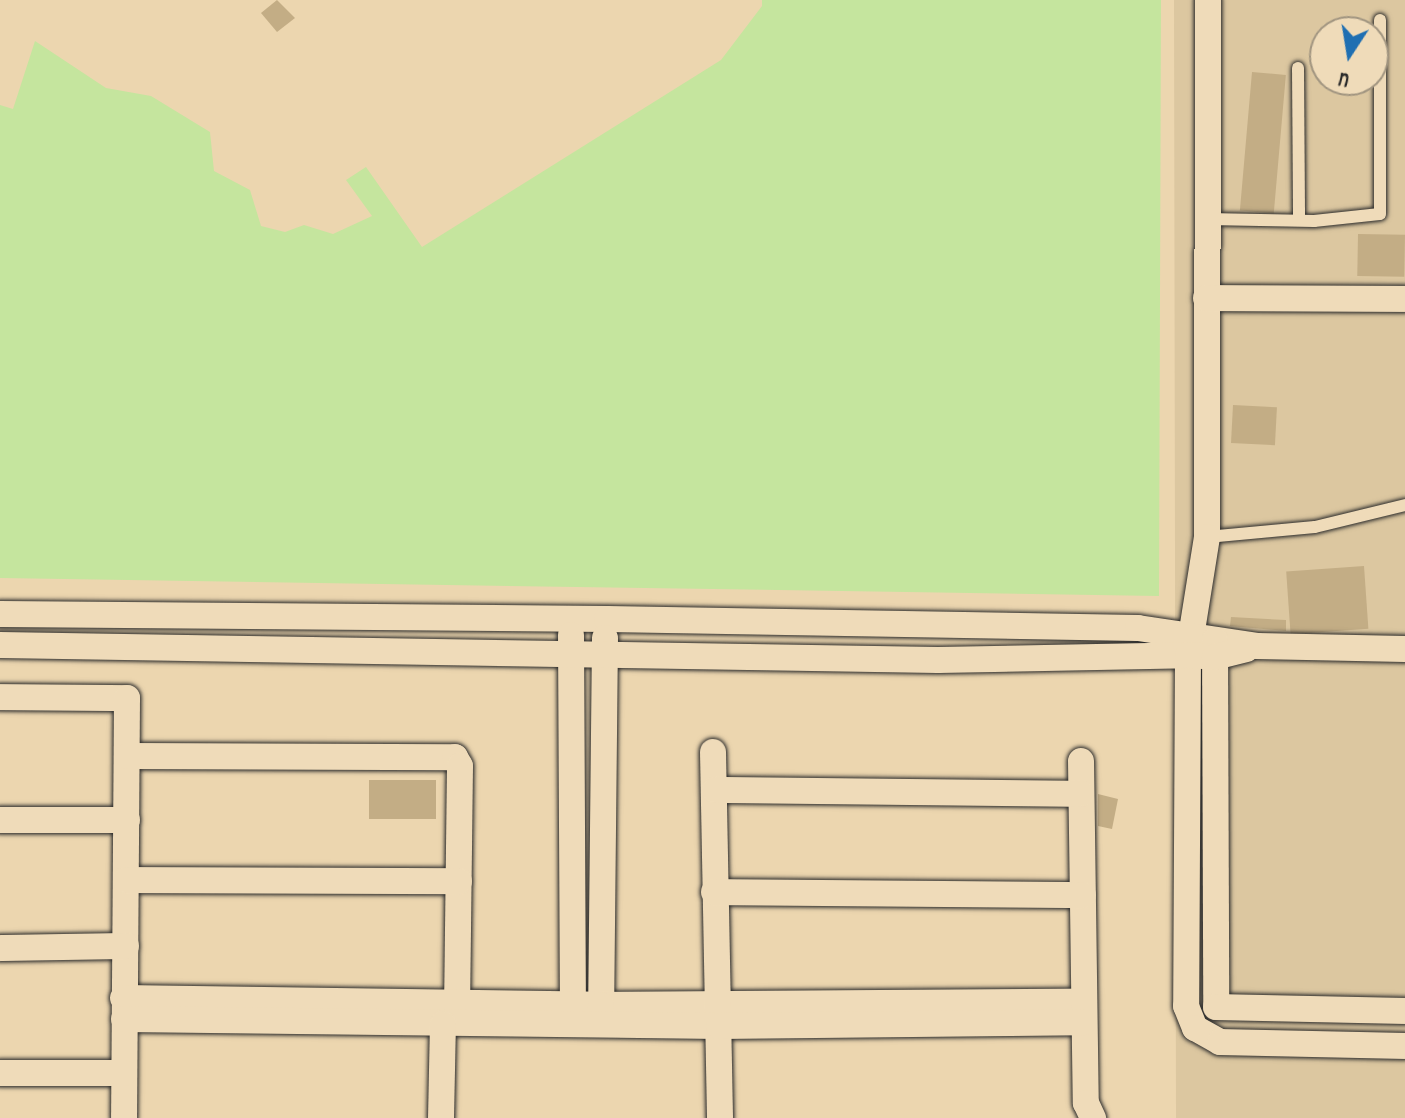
<!DOCTYPE html>
<html>
<head>
<meta charset="utf-8">
<style>
  body { margin:0 }
  #map { position:relative; width:1405px; height:1118px; overflow:hidden; background:#ecd6af; font-family:Dekko,sans-serif }
  div>[style] { position:absolute }
  .built>* { inset:0; background:#dcc7a0 }
  .green>* { inset:0; background:#c5e59e }
  .building>* { inset:0; background:#c3ad85; transform-origin:0 0 }
  .roads { filter:drop-shadow(0 0 2px #2b2b2b) drop-shadow(0 0 2px #2b2b2b) }
  .service>* { height:12px; margin:-6px; padding:0 6px; transform-origin:6px; border-radius:6px; background:#efdbb9 }
  .minor>* { height:26px; margin:-13px; padding:0 13px; transform-origin:13px; border-radius:13px; background:#efdbb9 }
  span { translate:-50% -50%; white-space:nowrap; text-align:center; line-height:1.15; -webkit-text-stroke:6px #efdbb9; paint-order:stroke }
  .north { position:absolute; left:1309px; top:16px; width:80px; height:80px; box-sizing:border-box; background:#efdbb9; border:2px solid #a19580; border-radius:50%; rotate:192deg; font-size:22px; font-weight:700; line-height:32px; text-align:center; color:#2b2b2b }
  .north::after { content:''; display:block; margin:auto; width:28px; height:36px; background:#1f6fb2; clip-path:polygon(50% 0,100% 100%,50% 72%,0 100%) }
</style>
</head>
<body>
<div id="map">
  <div class="built">
    <div style="clip-path:polygon(evenodd,1174px 0,1405px 0,1405px 1118px,1176px 1118px,1174px 0,1325px 32px,1373px 32px,1373px 80px,1325px 80px,1325px 32px)"></div>
  </div>
  <div class="green">
    <div style="clip-path:polygon(762px 0,1161px 0,1159px 596px,0 578px,0 105px,13px 109px,35px 41px,106px 88px,151px 96px,210px 132px,214px 171px,250px 190px,261px 226px,285px 232px,304px 225px,333px 234px,372px 216px,346px 180px,366px 167px,422px 247px,721px 60px,762px 6px)"></div>
  </div>
  <div class="building">
    <div style="clip-path:polygon(277px 0,295px 18px,277px 32px,261px 13px)"></div>
    <div style="left:1252px;top:72px;width:34px;height:139px;rotate:5deg"></div>
    <div style="left:1358px;top:234px;width:47px;height:42px;rotate:1deg"></div>
    <div style="left:1233px;top:405px;width:44px;height:38px;rotate:3deg"></div>
    <div style="left:1364px;top:566px;width:63px;height:78px;rotate:86deg"></div>
    <div style="clip-path:polygon(1231px 617px,1286px 620px,1286px 631px,1230px 626px)"></div>
    <div style="left:436px;top:780px;width:39px;height:67px;rotate:90deg"></div>
    <div style="clip-path:polygon(1098px 794px,1118px 799px,1112px 829px,1098px 826px)"></div>
  </div>
  <div class="roads">
    <div class="service">
      <div style="left:1298px;top:68px;width:152px;rotate:89.6deg"></div>
      <div style="left:1207px;top:219px;width:107px;rotate:1.1deg"></div>
      <div style="left:1314px;top:221px;width:66px;rotate:-6.1deg"></div>
      <div style="left:1380px;top:214px;width:194px;rotate:-90deg"></div>
      <div style="left:1207px;top:537px;width:108px;rotate:-5.3deg"></div>
      <div style="left:1315px;top:527px;width:93px;rotate:-13.7deg"></div>
    </div>
    <div class="minor">
      <div style="left:1208px;top:0;width:537px;rotate:90.11deg"></div>
      <div style="left:1207px;top:537px;width:120px;rotate:99.1deg"></div>
      <div style="left:1188px;top:655px;width:351px;rotate:90.3deg"></div>
      <div style="left:1186px;top:1006px;width:24px;rotate:68deg"></div>
      <div style="left:1195px;top:1028px;width:29px;rotate:29deg"></div>
      <div style="left:1220px;top:1042px;width:185px;rotate:1.2deg"></div>
      <div style="left:1206px;top:298px;width:199px;rotate:0.3deg"></div>
      <div style="left:0;top:614px;width:607px;rotate:0.47deg"></div>
      <div style="left:607px;top:619px;width:531px;rotate:0.97deg"></div>
      <div style="left:1138px;top:628px;width:120px;rotate:8.6deg"></div>
      <div style="left:1257px;top:646px;width:148px;rotate:1.2deg"></div>
      <div style="left:571px;top:635px;width:385px;rotate:89.7deg"></div>
      <div style="left:605px;top:638px;width:367px;rotate:90.6deg"></div>
      <div style="left:601px;top:1005px;width:483px;rotate:-0.4deg"></div>
      <div style="left:1215px;top:640px;width:367px;rotate:89.8deg"></div>
      <div style="left:1216px;top:1007px;width:189px;rotate:1.2deg"></div>
      <div style="left:0;top:645px;width:938px;rotate:0.92deg"></div>
      <div style="left:938px;top:660px;width:250px;rotate:-1.1deg"></div>
      <div style="left:1188px;top:655px;width:27px;rotate:4deg"></div>
      <div style="left:1215px;top:657px;width:32px;rotate:-14deg"></div>
      <div style="left:0;top:697px;width:127px;rotate:0.5deg"></div>
      <div style="left:127px;top:698px;width:420px;rotate:90.4deg"></div>
      <div style="left:713px;top:752px;width:366px;rotate:88.9deg"></div>
      <div style="left:128px;top:756px;width:327px;rotate:0.2deg"></div>
      <div style="left:455px;top:757px;width:10px;rotate:61deg"></div>
      <div style="left:460px;top:766px;width:238px;rotate:90.7deg"></div>
      <div style="left:1081px;top:761px;width:342px;rotate:89.2deg"></div>
      <div style="left:1086px;top:1103px;width:17px;rotate:65deg"></div>
      <div style="left:715px;top:790px;width:366px;rotate:0.6deg"></div>
      <div style="left:0;top:820px;width:127px"></div>
      <div style="left:126px;top:880px;width:333px;rotate:0.2deg"></div>
      <div style="left:714px;top:892px;width:369px;rotate:0.5deg"></div>
      <div style="left:0;top:948px;width:126px;rotate:-0.9deg"></div>
      <div style="left:123px;top:998px;width:478px;rotate:0.8deg"></div>
      <div style="left:601px;top:1005px;width:16px;rotate:94deg"></div>
      <div style="left:124px;top:1019px;width:595px;rotate:0.67deg"></div>
      <div style="left:719px;top:1026px;width:364px;rotate:-0.6deg"></div>
      <div style="left:0;top:1073px;width:124px"></div>
      <div style="left:441px;top:1118px;width:94px;rotate:-88.8deg"></div>
    </div>
  </div>
  <div class="north">U</div>
</div>
</body>
</html>
